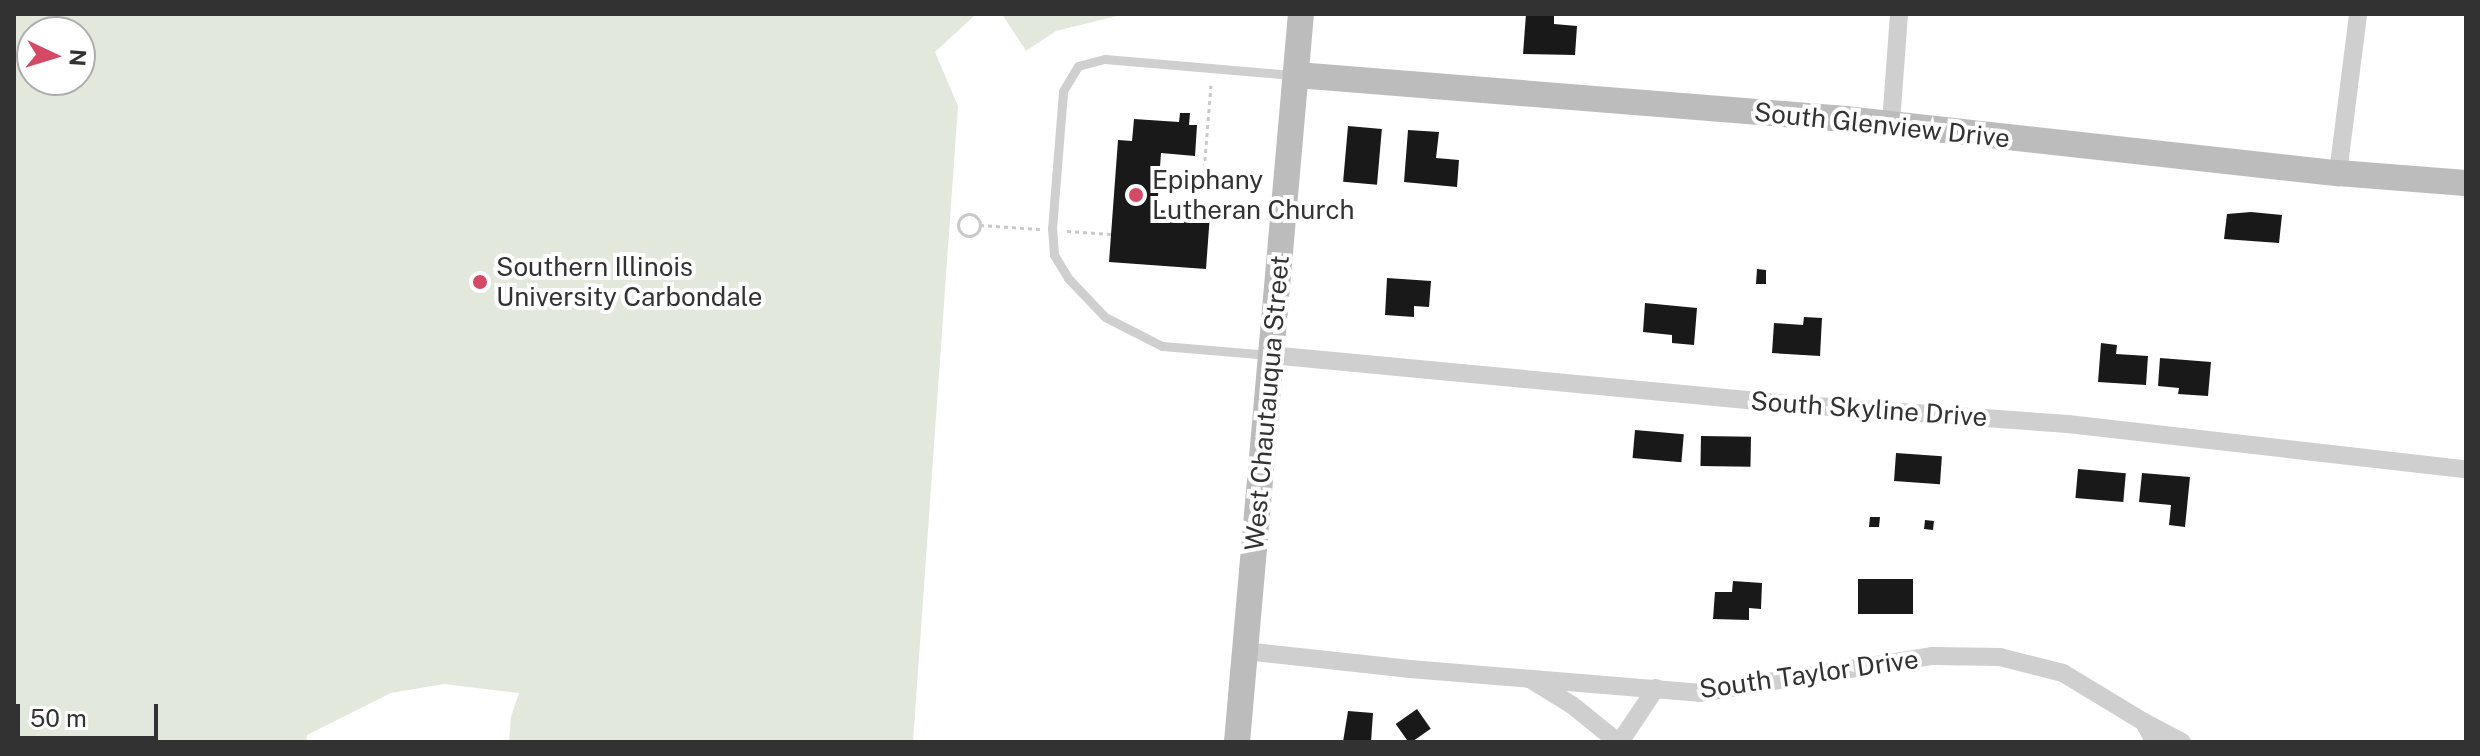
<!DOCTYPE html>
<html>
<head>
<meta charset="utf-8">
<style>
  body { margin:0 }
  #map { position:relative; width:2480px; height:756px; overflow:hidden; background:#fff; font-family:"Public Sans",sans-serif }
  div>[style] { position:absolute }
  .green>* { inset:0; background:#e3e8dc }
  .building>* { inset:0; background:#191919; transform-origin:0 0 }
  .path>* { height:3px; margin-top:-1.5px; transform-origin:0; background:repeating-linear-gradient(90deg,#c9c9c9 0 4px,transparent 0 8px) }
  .path>.ring { margin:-1.5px; padding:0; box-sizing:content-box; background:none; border:3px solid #c9c9c9; border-radius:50% }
  .lane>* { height:9px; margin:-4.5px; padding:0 4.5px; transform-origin:4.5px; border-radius:4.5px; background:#cfcfcf }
  .street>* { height:18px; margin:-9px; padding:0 9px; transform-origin:9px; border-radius:9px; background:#cfcfcf }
  .secondary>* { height:26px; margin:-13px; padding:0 13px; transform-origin:13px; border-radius:13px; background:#bcbcbc }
  .dots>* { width:22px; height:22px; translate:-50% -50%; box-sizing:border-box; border:4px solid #fff; border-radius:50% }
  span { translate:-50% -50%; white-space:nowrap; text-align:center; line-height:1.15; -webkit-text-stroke:8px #fff; paint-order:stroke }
  .street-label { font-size:26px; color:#323232 }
  .poi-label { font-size:26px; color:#323232 }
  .left { translate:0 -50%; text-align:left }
  .frame { position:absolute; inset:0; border:16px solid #323232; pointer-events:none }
  .north { position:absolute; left:16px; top:16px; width:80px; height:80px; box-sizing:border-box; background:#fff; border:2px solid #adadad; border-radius:50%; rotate:94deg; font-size:22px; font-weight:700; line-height:32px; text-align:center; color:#323232 }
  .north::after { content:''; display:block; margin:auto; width:28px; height:36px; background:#d44963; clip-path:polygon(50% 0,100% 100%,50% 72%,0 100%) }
  .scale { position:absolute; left:16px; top:704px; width:142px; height:36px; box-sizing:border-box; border:4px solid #323232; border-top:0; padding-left:10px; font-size:24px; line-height:28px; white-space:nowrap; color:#323232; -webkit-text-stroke:6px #fff; paint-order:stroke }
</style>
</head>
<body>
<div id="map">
  <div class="green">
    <div style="clip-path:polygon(evenodd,14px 14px,976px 14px,935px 52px,958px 106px,913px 742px,509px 742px,511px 717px,519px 693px,444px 684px,391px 693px,307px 735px,306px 742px,14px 742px,14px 14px,32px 32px,80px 32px,80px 80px,32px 80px,32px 32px)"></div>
    <div style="clip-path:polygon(1002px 14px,1125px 14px,1056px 31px,1026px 51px)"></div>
  </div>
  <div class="building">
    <div style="clip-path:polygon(1526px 14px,1554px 14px,1554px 24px,1577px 26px,1575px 55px,1523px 54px)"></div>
    <div style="clip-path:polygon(1180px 113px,1190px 113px,1189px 125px,1197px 125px,1195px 156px,1161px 153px,1157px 210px,1210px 214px,1206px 269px,1109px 262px,1118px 140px,1132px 141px,1134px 119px,1179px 122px)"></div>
    <div style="left:1348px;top:126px;width:34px;height:56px;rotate:5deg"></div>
    <div style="clip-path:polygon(1408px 130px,1439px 132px,1436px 158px,1459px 160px,1457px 187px,1404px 182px)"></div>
    <div style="clip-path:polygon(2251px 212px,2282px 215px,2279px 243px,2224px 239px,2227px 214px)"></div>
    <div style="clip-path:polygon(1757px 269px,1766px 270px,1766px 284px,1756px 284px)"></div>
    <div style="clip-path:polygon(1387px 278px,1431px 281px,1429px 307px,1414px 306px,1414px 317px,1385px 315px)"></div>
    <div style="clip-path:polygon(1645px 303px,1697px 308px,1694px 345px,1672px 343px,1672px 335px,1643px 332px)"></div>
    <div style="clip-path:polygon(1804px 317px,1822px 318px,1820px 356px,1772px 353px,1774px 323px,1803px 325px)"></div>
    <div style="clip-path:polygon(2101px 343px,2117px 345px,2116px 354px,2148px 356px,2146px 385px,2098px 382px)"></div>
    <div style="clip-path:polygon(2160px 358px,2211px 362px,2208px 396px,2178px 394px,2179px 388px,2158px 386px)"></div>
    <div style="left:1635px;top:430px;width:49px;height:28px;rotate:5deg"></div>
    <div style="left:1701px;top:436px;width:50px;height:30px;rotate:1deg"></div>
    <div style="left:1896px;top:453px;width:46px;height:28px;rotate:4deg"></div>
    <div style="left:2078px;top:469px;width:48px;height:29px;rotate:5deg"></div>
    <div style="clip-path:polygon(2142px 473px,2190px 477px,2185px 527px,2169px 525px,2171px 505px,2139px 502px)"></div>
    <div style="clip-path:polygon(1870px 517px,1880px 517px,1879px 527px,1869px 527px)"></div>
    <div style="left:1925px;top:520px;width:9px;height:9px;rotate:6deg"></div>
    <div style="left:1858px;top:579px;width:55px;height:35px"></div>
    <div style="clip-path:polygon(1733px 581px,1762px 583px,1761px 609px,1749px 608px,1749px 620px,1713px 619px,1715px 592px,1732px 592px)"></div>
    <div style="left:1417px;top:709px;width:24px;height:26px;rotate:55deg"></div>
    <div style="clip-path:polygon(1348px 711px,1373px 713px,1371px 742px,1343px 742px)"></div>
  </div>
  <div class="path">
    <div style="left:1160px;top:179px;width:43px;rotate:6.6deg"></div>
    <div style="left:1203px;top:184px;width:99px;rotate:-85.4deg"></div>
    <div style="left:1172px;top:212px;width:31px;rotate:-86deg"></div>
    <div class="ring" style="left:958px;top:214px;width:19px;height:19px"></div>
    <div style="left:980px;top:225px;width:60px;rotate:3.8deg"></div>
    <div style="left:1067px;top:231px;width:44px;rotate:3.9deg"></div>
  </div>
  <div class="lane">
    <div style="left:1270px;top:355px;width:108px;rotate:-175.2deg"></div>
    <div style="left:1162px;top:346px;width:64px;rotate:-153deg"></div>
    <div style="left:1105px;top:317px;width:54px;rotate:-133.5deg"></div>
    <div style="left:1068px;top:278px;width:27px;rotate:-121deg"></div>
    <div style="left:1054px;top:255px;width:26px;rotate:-94deg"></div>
    <div style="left:1052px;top:229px;width:138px;rotate:-85.4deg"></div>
    <div style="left:1063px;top:91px;width:29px;rotate:-59deg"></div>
    <div style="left:1078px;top:66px;width:28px;rotate:-15deg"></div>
    <div style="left:1105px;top:59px;width:189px;rotate:4.9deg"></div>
  </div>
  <div class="street">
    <div style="left:1891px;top:123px;width:109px;rotate:-85.8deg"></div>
    <div style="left:2338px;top:173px;width:160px;rotate:-82.8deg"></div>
    <div style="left:1270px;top:355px;width:521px;rotate:5.39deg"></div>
    <div style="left:1789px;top:404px;width:280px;rotate:4.1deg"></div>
    <div style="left:2068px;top:424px;width:401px;rotate:6.5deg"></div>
    <div style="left:1245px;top:651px;width:166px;rotate:6.2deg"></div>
    <div style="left:1410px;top:669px;width:290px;rotate:4.7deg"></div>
    <div style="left:1699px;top:693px;width:237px;rotate:-9deg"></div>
    <div style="left:1933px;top:656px;width:67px;rotate:0.9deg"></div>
    <div style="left:2000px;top:657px;width:65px;rotate:14.3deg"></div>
    <div style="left:2063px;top:673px;width:95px;rotate:31.2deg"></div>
    <div style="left:2144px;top:722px;width:22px;rotate:63deg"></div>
    <div style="left:1530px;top:679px;width:49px;rotate:31.8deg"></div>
    <div style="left:1572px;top:705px;width:59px;rotate:38.8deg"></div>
    <div style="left:2144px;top:722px;width:43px;rotate:27.8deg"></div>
    <div style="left:1620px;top:742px;width:65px;rotate:-56.3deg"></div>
  </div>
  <div class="secondary">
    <div style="left:1297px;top:75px;width:550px;rotate:4.59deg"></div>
    <div style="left:1845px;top:119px;width:496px;rotate:6.3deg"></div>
    <div style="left:2338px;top:173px;width:128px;rotate:4.5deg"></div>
    <div style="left:1237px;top:742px;width:731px;rotate:-84.98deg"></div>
  </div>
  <div class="dots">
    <div style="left:1136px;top:195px;background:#d44963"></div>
    <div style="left:480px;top:282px;background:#d44963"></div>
  </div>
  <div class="street-label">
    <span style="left:1882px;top:125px;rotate:6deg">South Glenview Drive</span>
    <span style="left:1267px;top:403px;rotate:-85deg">West Chautauqua Street</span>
    <span style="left:1869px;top:409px;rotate:4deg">South Skyline Drive</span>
    <span style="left:1809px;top:674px;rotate:-8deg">South Taylor Drive</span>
  </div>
  <div class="poi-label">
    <span class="left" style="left:1152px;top:195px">Epiphany<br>Lutheran Church</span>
    <span class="left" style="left:496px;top:282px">Southern Illinois<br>University Carbondale</span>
  </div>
  <div class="frame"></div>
  <div class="north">N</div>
  <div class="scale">50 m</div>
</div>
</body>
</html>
